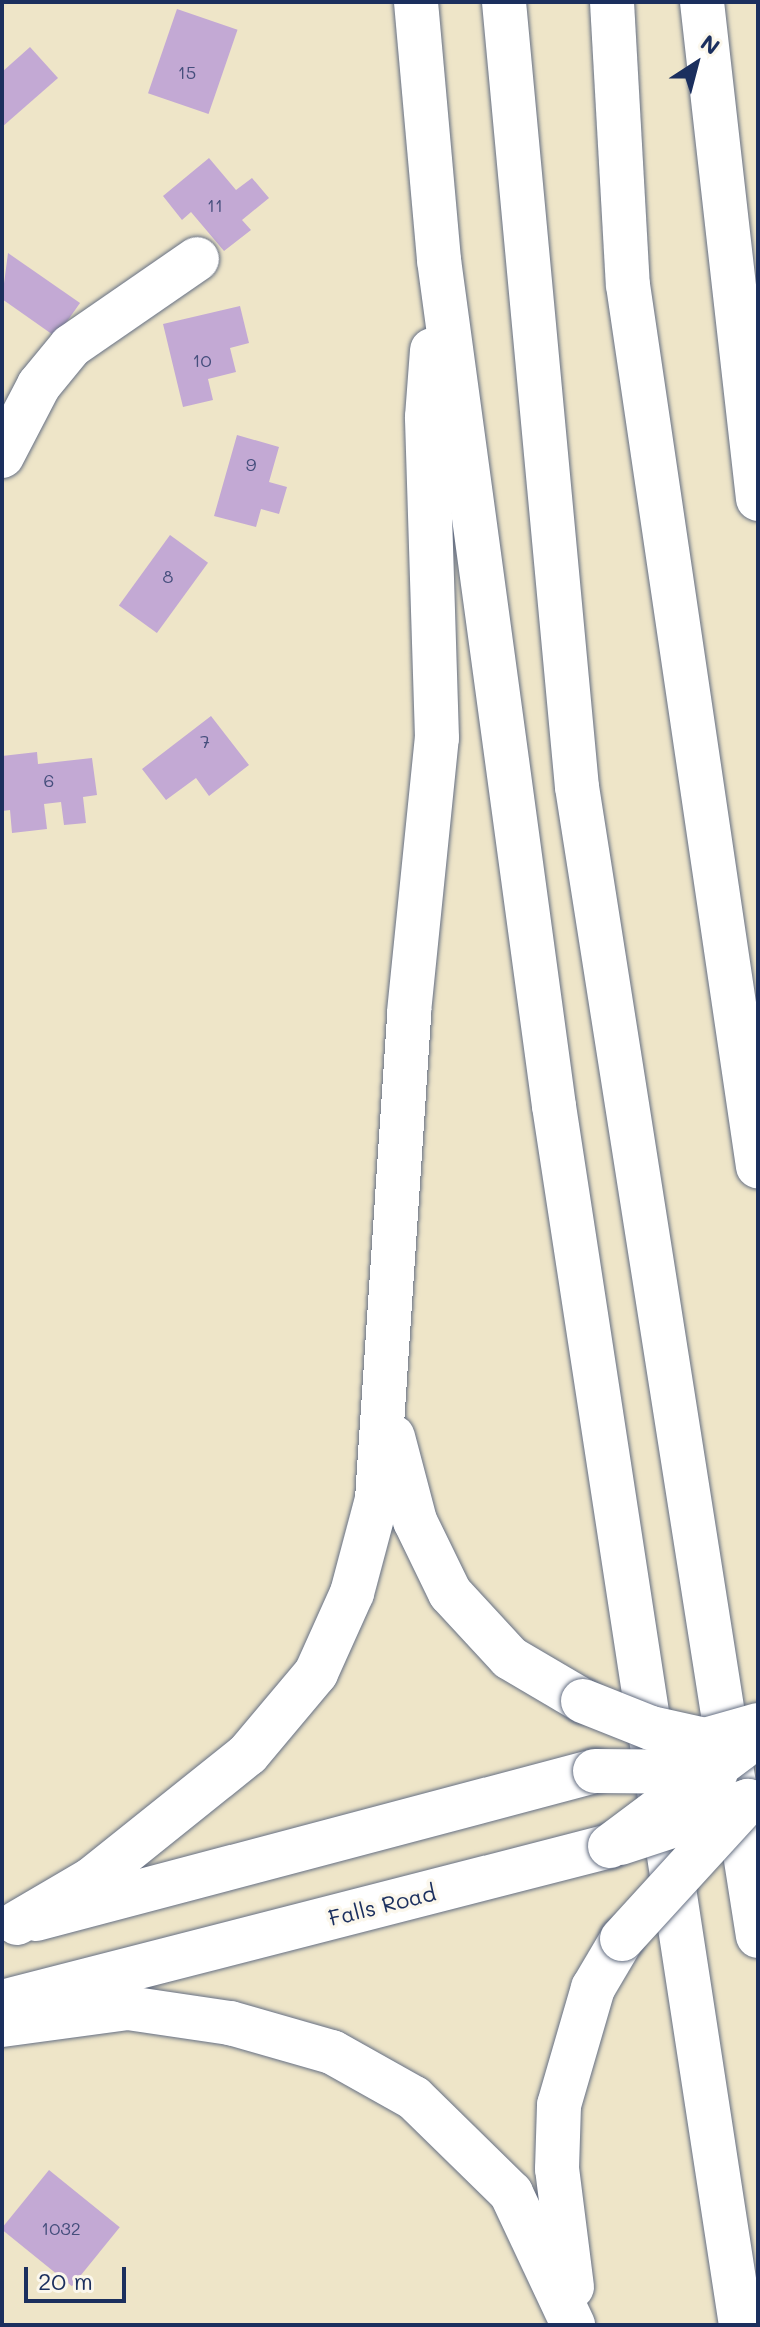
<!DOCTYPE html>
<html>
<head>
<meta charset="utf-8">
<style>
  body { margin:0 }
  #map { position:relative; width:760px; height:2327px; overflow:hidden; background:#eee5c8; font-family:Mali,sans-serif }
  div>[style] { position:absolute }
  .building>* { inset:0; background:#c3a9d4; transform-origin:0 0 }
  .roads { filter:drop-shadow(0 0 2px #656f83) drop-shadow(0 0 2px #656f83) }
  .minor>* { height:44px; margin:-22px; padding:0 22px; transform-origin:22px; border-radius:22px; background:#fff }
  .major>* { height:44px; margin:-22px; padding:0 22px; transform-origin:22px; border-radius:22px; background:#fff }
  .highway>* { height:44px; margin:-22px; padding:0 22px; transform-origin:22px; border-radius:22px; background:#fff }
  .bridges { filter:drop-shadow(0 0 2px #656f83) drop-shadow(0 0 2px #656f83) }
  .major-bridge>* { height:44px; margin:-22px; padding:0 22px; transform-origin:22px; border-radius:22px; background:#fff }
  .highway-bridge>* { height:44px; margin:-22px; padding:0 22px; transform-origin:22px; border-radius:22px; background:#fff }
  span { translate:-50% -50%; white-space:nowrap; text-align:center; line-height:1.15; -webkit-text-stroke:7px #fbf7ec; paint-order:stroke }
  .number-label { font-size:18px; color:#454e7c }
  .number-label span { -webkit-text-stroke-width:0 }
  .street-label { font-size:22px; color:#1b2f5e }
  .frame { position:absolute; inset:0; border:4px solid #1b2f5e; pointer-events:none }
  .north { position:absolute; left:656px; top:24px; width:80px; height:80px; -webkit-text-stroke:6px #fbf7ec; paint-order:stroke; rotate:36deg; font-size:22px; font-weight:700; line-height:32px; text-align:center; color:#1b2f5e }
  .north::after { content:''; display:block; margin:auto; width:28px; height:36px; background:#1b2f5e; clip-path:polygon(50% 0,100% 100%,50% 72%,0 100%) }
  .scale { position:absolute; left:24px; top:2267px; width:102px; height:36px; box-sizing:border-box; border:4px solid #1b2f5e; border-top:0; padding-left:10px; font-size:24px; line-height:28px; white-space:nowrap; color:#1b2f5e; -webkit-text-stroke:6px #fbf7ec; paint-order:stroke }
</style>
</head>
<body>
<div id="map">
  <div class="building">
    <div style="left:177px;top:9px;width:64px;height:89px;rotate:19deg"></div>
    <div style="clip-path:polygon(30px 47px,58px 78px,2px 127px,2px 72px)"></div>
    <div style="clip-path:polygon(209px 158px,236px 190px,252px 178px,269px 198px,242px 220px,251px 230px,224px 251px,191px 212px,182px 220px,163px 196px)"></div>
    <div style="clip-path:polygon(8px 253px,80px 303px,56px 337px,2px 299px)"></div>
    <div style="clip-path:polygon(240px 306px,249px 343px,230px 348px,236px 372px,208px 379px,213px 400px,183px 407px,163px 324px)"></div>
    <div style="clip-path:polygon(237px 435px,279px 447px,269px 482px,287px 487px,279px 514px,261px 509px,256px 527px,214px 516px)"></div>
    <div style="left:170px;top:535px;width:47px;height:87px;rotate:36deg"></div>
    <div style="clip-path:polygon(211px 716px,249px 765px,209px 796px,196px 778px,166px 800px,142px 769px)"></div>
    <div style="clip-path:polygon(37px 752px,38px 764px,92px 758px,97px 795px,83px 797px,86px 823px,64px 825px,61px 802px,44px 804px,47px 829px,12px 833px,10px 810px,2px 811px,2px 756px)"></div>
    <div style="left:49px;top:2170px;width:91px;height:76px;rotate:39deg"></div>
  </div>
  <div class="roads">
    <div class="minor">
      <div style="left:2px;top:456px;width:80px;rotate:-62.5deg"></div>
      <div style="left:39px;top:385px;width:50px;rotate:-50.6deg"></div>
      <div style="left:71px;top:346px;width:153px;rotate:-34.6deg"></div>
    </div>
    <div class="major">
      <div style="left:36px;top:1919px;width:578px;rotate:-14.83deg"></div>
      <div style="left:2px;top:2002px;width:628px;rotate:-14.39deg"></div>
    </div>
    <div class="highway">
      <div style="left:416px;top:2px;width:259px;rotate:84.9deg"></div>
      <div style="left:439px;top:260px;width:854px;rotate:82.26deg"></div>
      <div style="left:554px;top:1106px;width:1233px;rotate:81.28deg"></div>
      <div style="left:504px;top:2px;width:788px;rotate:84.69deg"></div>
      <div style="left:577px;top:787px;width:1163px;rotate:81.05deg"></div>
      <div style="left:612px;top:2px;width:283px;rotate:86.8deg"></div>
      <div style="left:628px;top:285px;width:891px;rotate:81.61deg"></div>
      <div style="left:702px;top:2px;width:500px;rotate:83.57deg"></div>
      <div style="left:393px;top:1437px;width:87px;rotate:75.3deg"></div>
      <div style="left:415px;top:1521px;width:80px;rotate:64.1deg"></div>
      <div style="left:450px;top:1593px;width:88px;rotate:47.3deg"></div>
      <div style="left:510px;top:1658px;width:85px;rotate:30.5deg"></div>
      <div style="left:17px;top:1923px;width:87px;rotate:-30.4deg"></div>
      <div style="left:92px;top:1879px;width:200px;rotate:-38.7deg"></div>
      <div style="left:248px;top:1754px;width:106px;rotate:-50deg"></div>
      <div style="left:316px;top:1673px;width:88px;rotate:-65.8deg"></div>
      <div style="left:352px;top:1593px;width:97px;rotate:-75.1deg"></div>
      <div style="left:377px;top:1499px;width:488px;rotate:-86.2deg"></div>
      <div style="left:409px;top:1012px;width:275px;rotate:-84.2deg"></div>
      <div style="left:437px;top:738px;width:321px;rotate:-91.8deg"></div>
      <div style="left:427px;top:417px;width:67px;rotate:-85.7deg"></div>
      <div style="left:2px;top:2025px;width:127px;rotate:-7.7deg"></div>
      <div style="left:128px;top:2008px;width:103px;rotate:8.4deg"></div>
      <div style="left:230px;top:2023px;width:106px;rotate:15.9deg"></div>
      <div style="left:332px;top:2052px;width:94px;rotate:29.3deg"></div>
      <div style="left:414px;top:2098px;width:136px;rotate:44.4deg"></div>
      <div style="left:511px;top:2193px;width:146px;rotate:64.8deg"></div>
      <div style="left:572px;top:2287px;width:119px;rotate:-97.2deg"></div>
      <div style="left:557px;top:2169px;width:64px;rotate:-88.2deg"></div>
      <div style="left:559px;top:2105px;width:122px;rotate:-73.8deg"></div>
      <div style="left:593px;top:1988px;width:57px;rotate:-59.4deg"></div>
    </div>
  </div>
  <div class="bridges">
    <div class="major-bridge">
      <div style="left:691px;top:1744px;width:70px;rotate:-15.8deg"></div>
      <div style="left:620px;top:1843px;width:135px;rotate:-18.2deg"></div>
    </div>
    <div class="highway-bridge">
      <div style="left:583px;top:1701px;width:73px;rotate:21.7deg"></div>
      <div style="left:651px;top:1728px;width:92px;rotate:12.5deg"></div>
      <div style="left:595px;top:1771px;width:121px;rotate:0.5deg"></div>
      <div style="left:610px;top:1846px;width:164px;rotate:-36.8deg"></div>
      <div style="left:622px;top:1939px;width:187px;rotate:-47.6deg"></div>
    </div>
  </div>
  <div class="number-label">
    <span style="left:187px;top:72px">15</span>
    <span style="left:215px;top:205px">11</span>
    <span style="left:202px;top:360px">10</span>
    <span style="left:251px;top:464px">9</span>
    <span style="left:168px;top:576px">8</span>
    <span style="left:205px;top:741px">7</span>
    <span style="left:49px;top:780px">6</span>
    <span style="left:61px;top:2228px">1032</span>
  </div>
  <div class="street-label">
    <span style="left:382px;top:1905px;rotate:-14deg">Falls Road</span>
  </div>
  <div class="frame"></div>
  <div class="north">N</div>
  <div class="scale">20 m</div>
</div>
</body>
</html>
